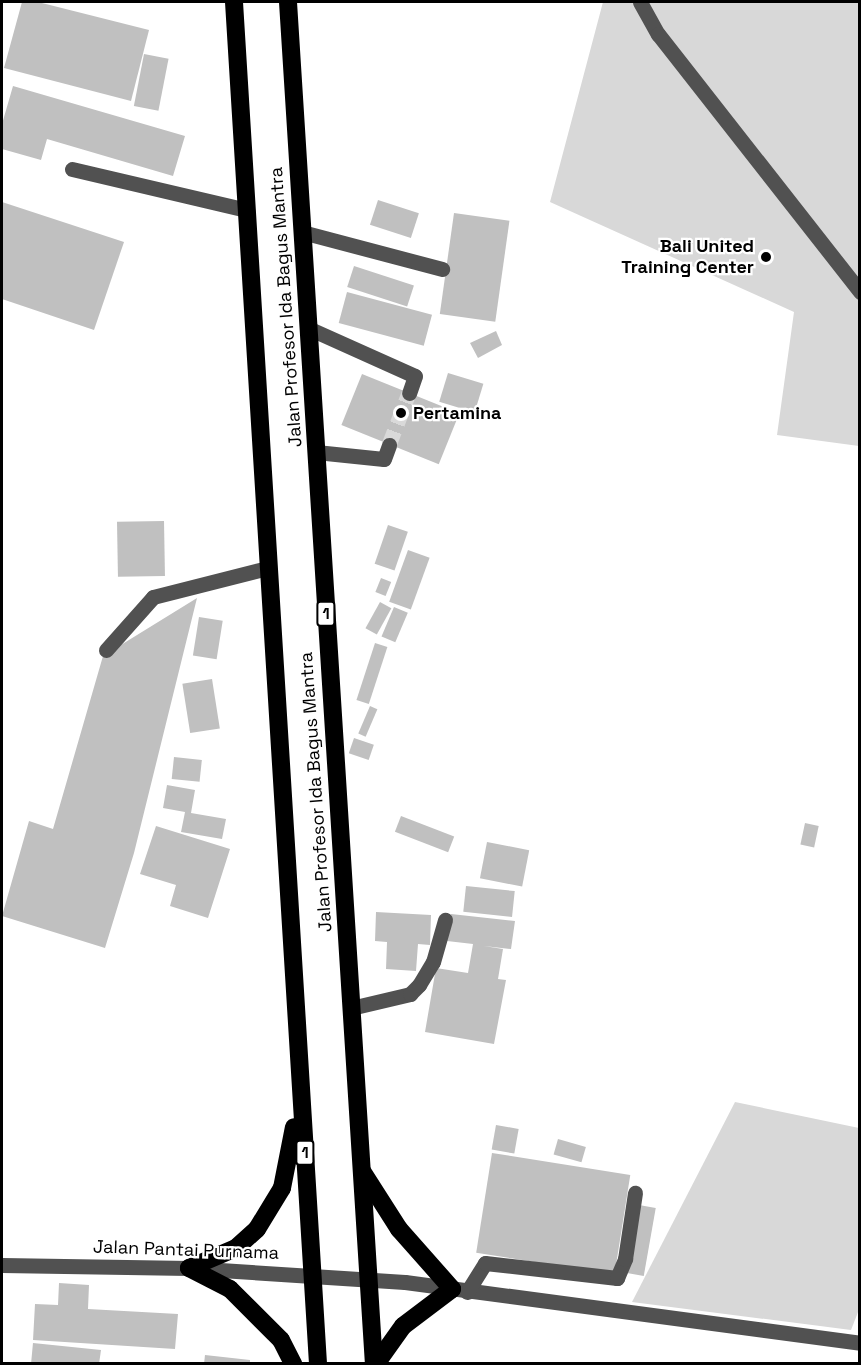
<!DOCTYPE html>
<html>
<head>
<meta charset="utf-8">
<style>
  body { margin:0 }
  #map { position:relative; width:861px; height:1365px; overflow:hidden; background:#fff; font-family:"Space Grotesk",sans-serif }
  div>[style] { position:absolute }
  .green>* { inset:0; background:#d8d8d8 }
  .building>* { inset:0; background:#c0c0c0; transform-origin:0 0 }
  .minor-tunnel>* { height:15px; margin-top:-7.5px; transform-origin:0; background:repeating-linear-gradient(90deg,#d9d9d9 0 15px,transparent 0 23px) }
  .minor>* { height:15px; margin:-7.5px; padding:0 7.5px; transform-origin:7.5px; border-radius:7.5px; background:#515151 }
  .highway>* { height:18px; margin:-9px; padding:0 9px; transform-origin:9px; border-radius:9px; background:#000 }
  .dots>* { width:16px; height:16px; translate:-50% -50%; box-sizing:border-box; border:3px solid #fff; border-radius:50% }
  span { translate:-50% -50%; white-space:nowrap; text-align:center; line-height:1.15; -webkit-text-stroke:4.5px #fff; paint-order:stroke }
  .shield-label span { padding:2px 4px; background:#fff; border:2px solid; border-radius:4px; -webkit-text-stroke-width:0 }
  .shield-label { font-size:16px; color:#000; font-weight:700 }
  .poi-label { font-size:18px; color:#000; font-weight:700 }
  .right { translate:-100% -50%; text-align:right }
  .left { translate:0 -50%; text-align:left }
  .street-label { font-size:18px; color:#000 }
  .frame { position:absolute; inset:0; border:3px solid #000; pointer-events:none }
</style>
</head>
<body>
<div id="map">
  <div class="green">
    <div style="clip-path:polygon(603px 2px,859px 2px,859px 446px,777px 435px,794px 312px,550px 202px)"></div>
    <div style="clip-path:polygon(735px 1102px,859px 1128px,860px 1307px,851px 1330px,632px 1302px)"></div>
  </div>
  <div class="building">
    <div style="clip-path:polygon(22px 2px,38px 2px,149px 30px,131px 101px,4px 68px)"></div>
    <div style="left:144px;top:54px;width:25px;height:53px;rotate:11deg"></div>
    <div style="clip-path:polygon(13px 86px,185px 136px,173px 176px,47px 139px,41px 160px,2px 149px,2px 124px)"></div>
    <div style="left:378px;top:200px;width:43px;height:26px;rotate:18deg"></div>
    <div style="clip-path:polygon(2px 202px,124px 242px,94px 330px,2px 299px)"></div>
    <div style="left:454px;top:213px;width:56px;height:102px;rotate:8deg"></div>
    <div style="left:354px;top:266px;width:63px;height:22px;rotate:18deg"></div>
    <div style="left:347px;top:292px;width:88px;height:32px;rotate:15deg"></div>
    <div style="clip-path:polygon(496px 331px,502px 345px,478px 358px,470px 343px)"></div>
    <div style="left:448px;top:373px;width:37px;height:30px;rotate:17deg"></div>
    <div style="left:362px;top:374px;width:105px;height:55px;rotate:22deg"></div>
    <div style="left:164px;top:521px;width:55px;height:47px;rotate:89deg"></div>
    <div style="left:388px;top:525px;width:21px;height:41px;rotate:19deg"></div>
    <div style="left:408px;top:550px;width:23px;height:55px;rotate:20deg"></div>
    <div style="left:381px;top:578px;width:11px;height:15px;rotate:22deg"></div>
    <div style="clip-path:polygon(197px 598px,134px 853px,105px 948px,2px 916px,29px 821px,53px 829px,103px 656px)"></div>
    <div style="left:380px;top:602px;width:13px;height:30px;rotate:29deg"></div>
    <div style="left:394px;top:607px;width:15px;height:32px;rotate:23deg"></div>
    <div style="left:199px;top:617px;width:24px;height:39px;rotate:9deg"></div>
    <div style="left:375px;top:643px;width:13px;height:60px;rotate:18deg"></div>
    <div style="left:212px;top:679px;width:50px;height:30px;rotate:81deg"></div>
    <div style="left:370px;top:706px;width:8px;height:30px;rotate:23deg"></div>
    <div style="left:354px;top:738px;width:21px;height:16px;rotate:19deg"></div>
    <div style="left:174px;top:757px;width:28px;height:22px;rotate:6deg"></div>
    <div style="clip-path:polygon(167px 785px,195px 790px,191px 813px,226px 819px,222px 839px,181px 832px,185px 812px,163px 808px)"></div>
    <div style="left:401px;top:816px;width:57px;height:17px;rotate:21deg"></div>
    <div style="left:805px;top:823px;width:14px;height:22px;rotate:12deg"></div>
    <div style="clip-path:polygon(156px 826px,230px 849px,208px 918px,170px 906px,176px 885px,140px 874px)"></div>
    <div style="left:487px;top:842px;width:43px;height:37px;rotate:11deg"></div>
    <div style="left:466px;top:886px;width:49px;height:26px;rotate:6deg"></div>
    <div style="clip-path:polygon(376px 912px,431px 915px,430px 945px,418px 944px,416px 971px,386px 969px,387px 942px,375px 941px)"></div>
    <div style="clip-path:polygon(451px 914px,515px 921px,511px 949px,484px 946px,503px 949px,498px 979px,506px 980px,494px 1044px,425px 1032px,436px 968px,468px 973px,473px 944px,447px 941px)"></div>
    <div style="left:496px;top:1125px;width:23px;height:25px;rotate:10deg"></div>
    <div style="left:558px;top:1139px;width:29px;height:16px;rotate:16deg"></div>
    <div style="left:492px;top:1153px;width:140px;height:101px;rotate:9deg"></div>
    <div style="left:639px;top:1205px;width:17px;height:69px;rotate:10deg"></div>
    <div style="clip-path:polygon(59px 1283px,89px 1285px,88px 1309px,178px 1314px,175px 1349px,33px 1340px,35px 1304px,58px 1305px)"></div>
    <div style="clip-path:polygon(33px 1343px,101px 1350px,99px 1364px,31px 1364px)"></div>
    <div style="clip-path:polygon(205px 1355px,250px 1360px,250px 1364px,204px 1364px)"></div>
  </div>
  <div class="minor-tunnel">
    <div style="left:389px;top:445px;width:56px;rotate:-69deg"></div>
  </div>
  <div class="minor">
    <div style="left:640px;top:2px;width:37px;rotate:61deg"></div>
    <div style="left:658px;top:34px;width:328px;rotate:51.9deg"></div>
    <div style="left:72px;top:169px;width:180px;rotate:13.2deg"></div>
    <div style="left:302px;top:232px;width:145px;rotate:14.8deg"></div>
    <div style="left:308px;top:328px;width:117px;rotate:24.2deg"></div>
    <div style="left:415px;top:376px;width:18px;rotate:109deg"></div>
    <div style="left:316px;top:452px;width:68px;rotate:5.9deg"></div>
    <div style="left:384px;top:459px;width:15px;rotate:-70deg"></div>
    <div style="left:106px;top:650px;width:71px;rotate:-48.4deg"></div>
    <div style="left:153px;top:597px;width:119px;rotate:-14.2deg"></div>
    <div style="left:351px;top:1008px;width:61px;rotate:-13.3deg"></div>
    <div style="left:410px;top:994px;width:13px;rotate:-45deg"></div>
    <div style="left:419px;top:985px;width:27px;rotate:-59deg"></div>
    <div style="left:433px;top:962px;width:44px;rotate:-74.1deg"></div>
    <div style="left:2px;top:1265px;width:187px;rotate:0.9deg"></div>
    <div style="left:189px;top:1268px;width:216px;rotate:3.7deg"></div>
    <div style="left:405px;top:1282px;width:459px;rotate:7.6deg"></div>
    <div style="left:467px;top:1292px;width:34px;rotate:-58deg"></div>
    <div style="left:485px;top:1263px;width:133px;rotate:6.5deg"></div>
    <div style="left:617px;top:1278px;width:21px;rotate:-67deg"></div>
    <div style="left:625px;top:1259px;width:67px;rotate:-81.4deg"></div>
  </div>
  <div class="highway">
    <div style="left:234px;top:2px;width:1365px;rotate:86.47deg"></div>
    <div style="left:288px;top:2px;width:1365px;rotate:86.39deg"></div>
    <div style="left:362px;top:1171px;width:69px;rotate:57.5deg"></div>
    <div style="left:399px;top:1229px;width:80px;rotate:48.5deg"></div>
    <div style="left:452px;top:1289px;width:61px;rotate:142.9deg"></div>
    <div style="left:403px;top:1326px;width:47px;rotate:125.4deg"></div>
    <div style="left:189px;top:1268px;width:51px;rotate:-23.1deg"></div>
    <div style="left:236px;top:1248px;width:28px;rotate:-42deg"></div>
    <div style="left:257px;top:1229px;width:48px;rotate:-58.6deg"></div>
    <div style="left:282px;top:1188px;width:62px;rotate:-78.9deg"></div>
    <div style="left:189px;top:1268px;width:46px;rotate:27.1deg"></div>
    <div style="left:230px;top:1289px;width:72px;rotate:45deg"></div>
    <div style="left:281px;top:1340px;width:27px;rotate:63deg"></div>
  </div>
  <div class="dots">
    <div style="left:766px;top:257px;background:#000"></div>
    <div style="left:401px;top:413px;background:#000"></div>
  </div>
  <div class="shield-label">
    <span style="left:326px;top:614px">1</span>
    <span style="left:305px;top:1153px">1</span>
  </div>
  <div class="poi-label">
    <span class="right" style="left:754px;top:257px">Bali United<br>Training Center</span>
    <span class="left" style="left:413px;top:413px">Pertamina</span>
  </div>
  <div class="street-label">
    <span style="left:286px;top:307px;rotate:-94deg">Jalan Profesor Ida Bagus Mantra</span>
    <span style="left:316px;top:792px;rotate:-94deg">Jalan Profesor Ida Bagus Mantra</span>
    <span style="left:186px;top:1250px;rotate:2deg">Jalan Pantai Purnama</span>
  </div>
  <div class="frame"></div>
</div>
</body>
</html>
